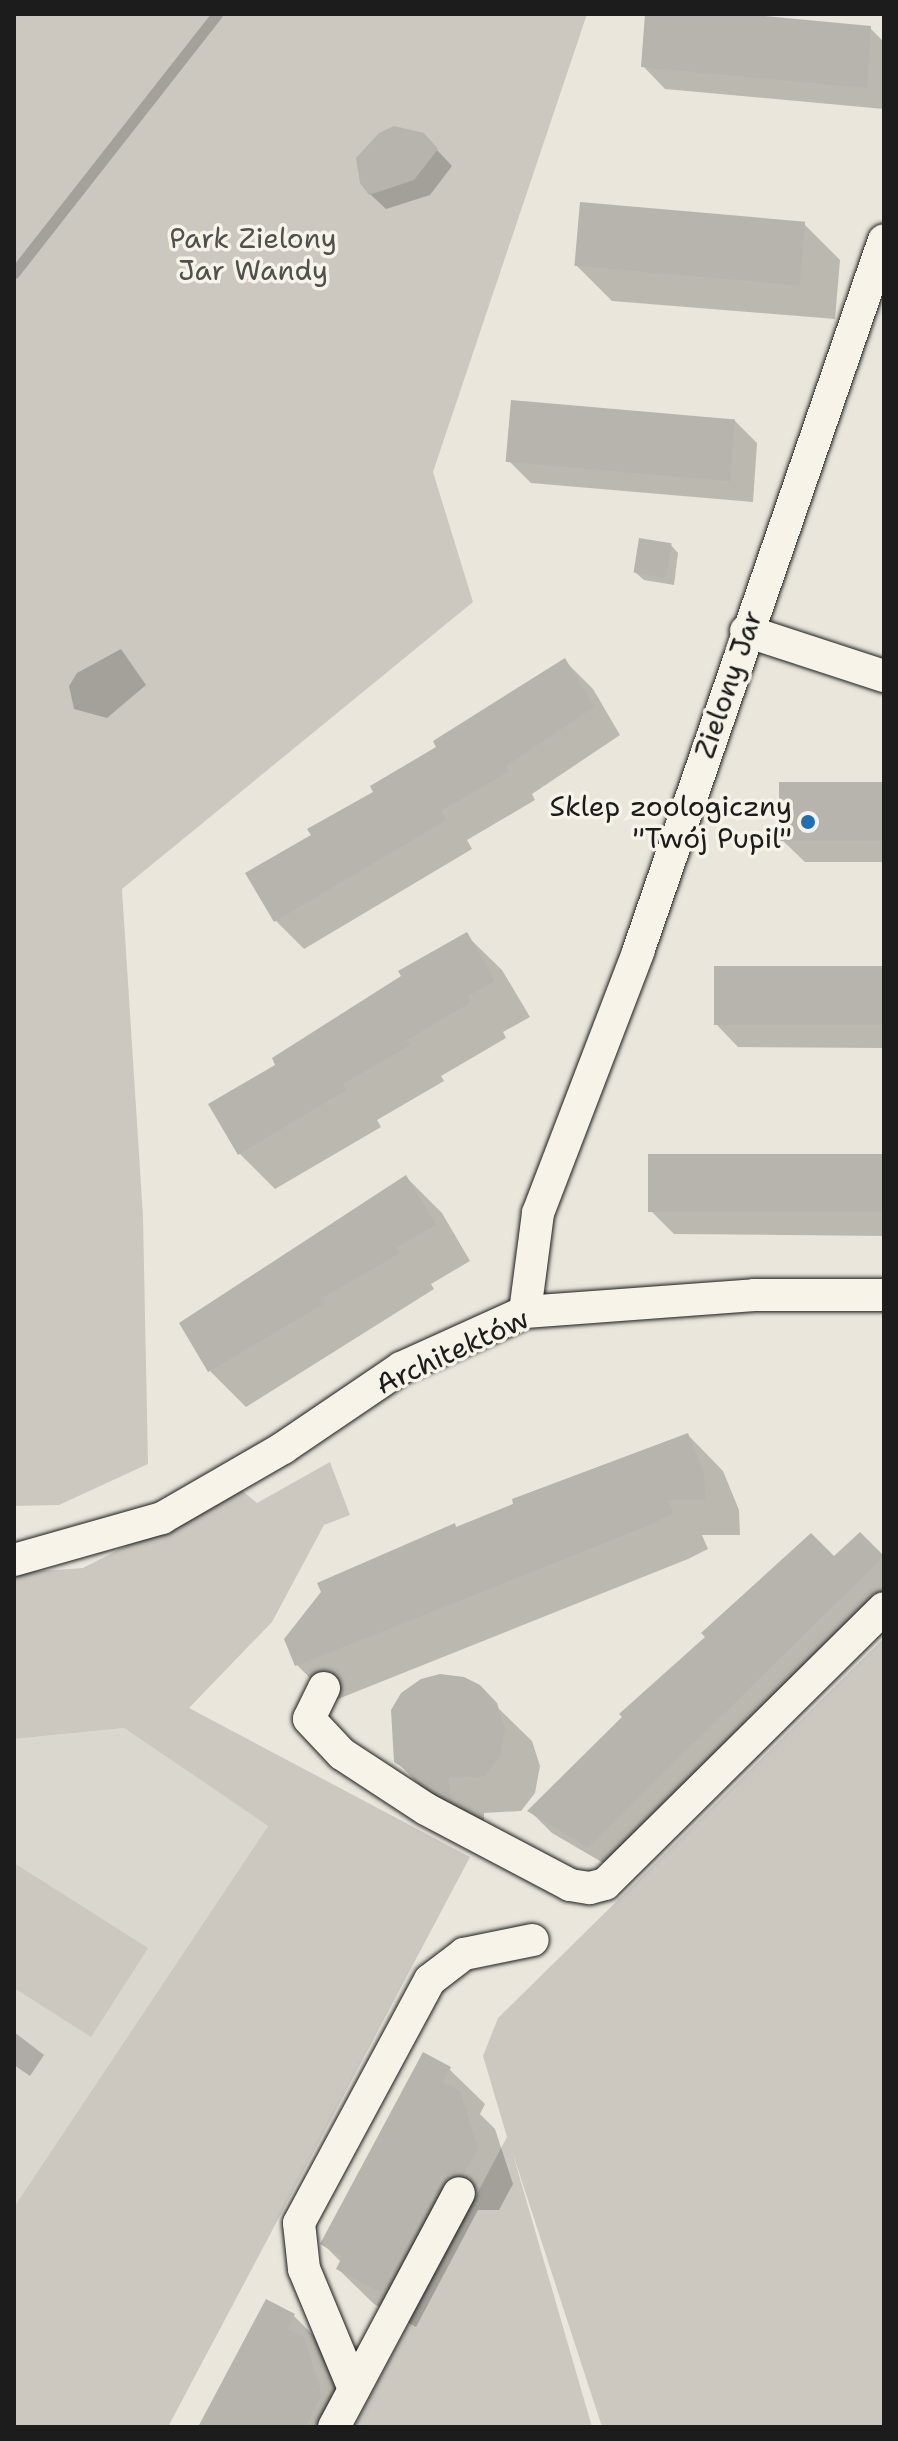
<!DOCTYPE html>
<html>
<head>
<meta charset="utf-8">
<style>
  body { margin:0 }
  #map { position:relative; width:898px; height:2441px; overflow:hidden; background:#eae6dc; font-family:"Shantell Sans",sans-serif }
  div>[style] { position:absolute }
  .built>* { inset:0; background:#dad7ce }
  .green>* { inset:0; background:#ccc8c0 }
  .water>* { inset:0; background:#a3a19a }
  .shadow>* { inset:0; background:#0003 }
  .stream>* { height:11px; margin:-5.5px; padding:0 5.5px; transform-origin:5.5px; border-radius:5.5px; background:#a3a19a }
  .building>* { inset:0; background:#b6b4ac; transform-origin:0 0 }
  .roads { filter:drop-shadow(0 0 2px #1c1c1c) drop-shadow(0 0 2px #1c1c1c) }
  .street>* { height:32px; margin:-16px; padding:0 16px; transform-origin:16px; border-radius:16px; background:#f7f3e8 }
  .dots>* { width:22px; height:22px; translate:-50% -50%; box-sizing:border-box; border:4px solid #f7f3e8; border-radius:50% }
  span { translate:-50% -50%; white-space:nowrap; text-align:center; line-height:1.15; -webkit-text-stroke:7px #f7f3e8; paint-order:stroke }
  .park-label { font-size:28px; color:#51504d }
  .street-label { font-size:28px; color:#1c1c1c }
  .poi-label { font-size:28px; color:#1c1c1c }
  .right { translate:-100% -50%; text-align:right }
  .frame { position:absolute; inset:0; border:16px solid #1c1c1c; pointer-events:none }
</style>
</head>
<body>
<div id="map">
  <div class="built">
    <div style="clip-path:polygon(124px 1728px,268px 1826px,14px 2207px,14px 1739px)"></div>
  </div>
  <div class="green">
    <div style="clip-path:polygon(14px 14px,587px 14px,433px 472px,473px 602px,122px 889px,143px 1216px,148px 1464px,59px 1505px,14px 1506px)"></div>
    <div style="clip-path:polygon(330px 1462px,350px 1515px,324px 1525px,272px 1622px,189px 1708px,470px 1857px,168px 2427px,14px 2427px,14px 2207px,268px 1826px,124px 1728px,14px 1739px,14px 1573px,83px 1568px,239px 1488px,257px 1503px)"></div>
    <div style="clip-path:polygon(884px 1638px,884px 2427px,602px 2427px,512px 2151px,592px 2427px,354px 2427px,507px 2137px,483px 2056px,498px 2018px)"></div>
    <div style="clip-path:polygon(14px 1863px,148px 1948px,91px 2037px,14px 1988px)"></div>
  </div>
  <div class="water">
    <div style="clip-path:polygon(121px 649px,146px 685px,107px 718px,74px 709px,69px 686px,77px 673px)"></div>
  </div>
  <div class="shadow">
    <div style="clip-path:polygon(647px 14px,721px 14px,870px 28px,884px 42px,884px 109px,665px 89px,643px 66px)"></div>
    <div style="clip-path:polygon(406px 129px,423px 135px,452px 166px,430px 195px,386px 209px,370px 194px,380px 135px)"></div>
    <div style="clip-path:polygon(804px 224px,840px 260px,835px 319px,612px 301px,576px 265px)"></div>
    <div style="clip-path:polygon(734px 420px,757px 443px,753px 502px,531px 483px,509px 461px)"></div>
    <div style="clip-path:polygon(671px 545px,678px 553px,674px 585px,644px 580px,636px 573px)"></div>
    <div style="clip-path:polygon(565px 661px,593px 689px,620px 735px,532px 794px,535px 800px,467px 840px,472px 849px,304px 949px,276px 921px,313px 836px)"></div>
    <div style="clip-path:polygon(884px 784px,884px 862px,805px 862px,782px 840px)"></div>
    <div style="clip-path:polygon(466px 935px,502px 970px,530px 1017px,503px 1032px,506px 1038px,441px 1076px,444px 1081px,377px 1120px,381px 1127px,275px 1189px,239px 1153px,278px 1066px)"></div>
    <div style="clip-path:polygon(884px 969px,884px 1048px,738px 1047px,716px 1024px)"></div>
    <div style="clip-path:polygon(884px 1157px,884px 1236px,674px 1234px,651px 1211px)"></div>
    <div style="clip-path:polygon(406px 1177px,442px 1213px,470px 1261px,431px 1284px,434px 1289px,246px 1407px,210px 1371px)"></div>
    <div style="clip-path:polygon(688px 1435px,723px 1471px,739px 1510px,740px 1535px,702px 1535px,708px 1549px,688px 1559px,333px 1701px,297px 1665px,454px 1525px,458px 1529px)"></div>
    <div style="clip-path:polygon(860px 1535px,884px 1556px,884px 1600px,612px 1868px,552px 1833px,530px 1811px)"></div>
    <div style="clip-path:polygon(495px 1705px,532px 1741px,540px 1766px,535px 1793px,521px 1811px,484px 1813px,484px 1830px,438px 1804px,396px 1761px)"></div>
    <div style="clip-path:polygon(14px 2032px,44px 2055px,30px 2076px,14px 2065px)"></div>
    <div style="clip-path:polygon(449px 2069px,485px 2104px,480px 2114px,495px 2129px,513px 2184px,499px 2210px,478px 2210px,416px 2327px,374px 2304px,338px 2269px,341px 2262px,323px 2244px)"></div>
    <div style="clip-path:polygon(294px 2316px,329px 2351px,325px 2361px,339px 2375px,355px 2427px,201px 2427px)"></div>
  </div>
  <div class="stream">
    <div style="left:14px;top:273px;width:329px;rotate:-51.9deg"></div>
  </div>
  <div class="building">
    <div style="clip-path:polygon(645px 14px,742px 14px,871px 26px,867px 88px,641px 67px)"></div>
    <div style="clip-path:polygon(394px 126px,424px 133px,438px 149px,414px 180px,369px 195px,360px 183px,356px 158px,379px 133px)"></div>
    <div style="left:580px;top:202px;width:226px;height:64px;rotate:5deg"></div>
    <div style="left:511px;top:400px;width:225px;height:62px;rotate:5deg"></div>
    <div style="left:639px;top:538px;width:33px;height:35px;rotate:9deg"></div>
    <div style="clip-path:polygon(565px 658px,594px 707px,506px 766px,509px 771px,441px 811px,446px 820px,274px 922px,245px 873px,311px 835px,307px 829px,373px 792px,370px 786px,436px 747px,433px 741px)"></div>
    <div style="left:779px;top:782px;width:105px;height:59px"></div>
    <div style="clip-path:polygon(467px 932px,495px 981px,468px 996px,471px 1002px,407px 1040px,410px 1045px,343px 1084px,346px 1090px,238px 1155px,208px 1104px,275px 1065px,272px 1058px,401px 976px,398px 971px)"></div>
    <div style="left:714px;top:966px;width:170px;height:59px"></div>
    <div style="left:648px;top:1154px;width:236px;height:58px"></div>
    <div style="clip-path:polygon(406px 1175px,436px 1225px,397px 1247px,400px 1253px,322px 1298px,325px 1303px,208px 1372px,179px 1323px)"></div>
    <div style="clip-path:polygon(688px 1433px,704px 1472px,705px 1500px,668px 1500px,673px 1513px,652px 1524px,295px 1666px,284px 1639px,321px 1592px,317px 1583px,455px 1523px,456px 1527px,513px 1504px,512px 1499px)"></div>
    <div style="clip-path:polygon(860px 1532px,884px 1556px,588px 1847px,527px 1811px,622px 1717px,619px 1714px,705px 1637px,701px 1633px,811px 1533px,834px 1556px)"></div>
    <div style="clip-path:polygon(440px 1674px,464px 1677px,480px 1685px,497px 1703px,505px 1729px,500px 1757px,485px 1776px,449px 1778px,450px 1797px,394px 1762px,391px 1710px,401px 1693px,421px 1679px)"></div>
    <div style="clip-path:polygon(423px 2052px,451px 2067px,443px 2082px,460px 2091px,478px 2148px,463px 2175px,442px 2175px,380px 2292px,336px 2269px,342px 2257px,320px 2244px)"></div>
    <div style="clip-path:polygon(266px 2299px,295px 2314px,287px 2329px,304px 2337px,322px 2395px,305px 2427px,198px 2427px)"></div>
  </div>
  <div class="roads">
    <div class="street">
      <div style="left:746px;top:631px;width:145px;rotate:18.1deg"></div>
      <div style="left:525px;top:1312px;width:100px;rotate:-82.5deg"></div>
      <div style="left:538px;top:1213px;width:280px;rotate:-69deg"></div>
      <div style="left:638px;top:952px;width:753px;rotate:-70.94deg"></div>
      <div style="left:14px;top:1560px;width:154px;rotate:-15.8deg"></div>
      <div style="left:162px;top:1518px;width:140px;rotate:-30deg"></div>
      <div style="left:283px;top:1448px;width:143px;rotate:-34.1deg"></div>
      <div style="left:401px;top:1368px;width:136px;rotate:-24.3deg"></div>
      <div style="left:525px;top:1312px;width:230px;rotate:-4.2deg"></div>
      <div style="left:754px;top:1295px;width:130px"></div>
      <div style="left:324px;top:1688px;width:34px;rotate:116deg"></div>
      <div style="left:309px;top:1719px;width:48px;rotate:46.7deg"></div>
      <div style="left:342px;top:1754px;width:100px;rotate:33.2deg"></div>
      <div style="left:426px;top:1809px;width:163px;rotate:27.8deg"></div>
      <div style="left:570px;top:1885px;width:20px;rotate:9deg"></div>
      <div style="left:590px;top:1888px;width:16px;rotate:-15deg"></div>
      <div style="left:605px;top:1884px;width:392px;rotate:-44.7deg"></div>
      <div style="left:354px;top:2389px;width:130px;rotate:-112.6deg"></div>
      <div style="left:304px;top:2269px;width:46px;rotate:-96.2deg"></div>
      <div style="left:299px;top:2223px;width:276px;rotate:-61.7deg"></div>
      <div style="left:430px;top:1980px;width:43px;rotate:-37.4deg"></div>
      <div style="left:464px;top:1954px;width:70px;rotate:-11.5deg"></div>
      <div style="left:334px;top:2427px;width:265px;rotate:-61.9deg"></div>
    </div>
  </div>
  <div class="dots">
    <div style="left:808px;top:822px;background:#1f6fb2"></div>
  </div>
  <div class="park-label">
    <span style="left:253px;top:254px">Park Zielony<br>Jar Wandy</span>
  </div>
  <div class="street-label">
    <span style="left:728px;top:684px;rotate:-71deg">Zielony Jar</span>
    <span style="left:452px;top:1351px;rotate:-25deg">Architektów</span>
  </div>
  <div class="poi-label">
    <span class="right" style="left:792px;top:822px">Sklep zoologiczny<br>"Twój Pupil"</span>
  </div>
  <div class="frame"></div>
</div>
</body>
</html>
